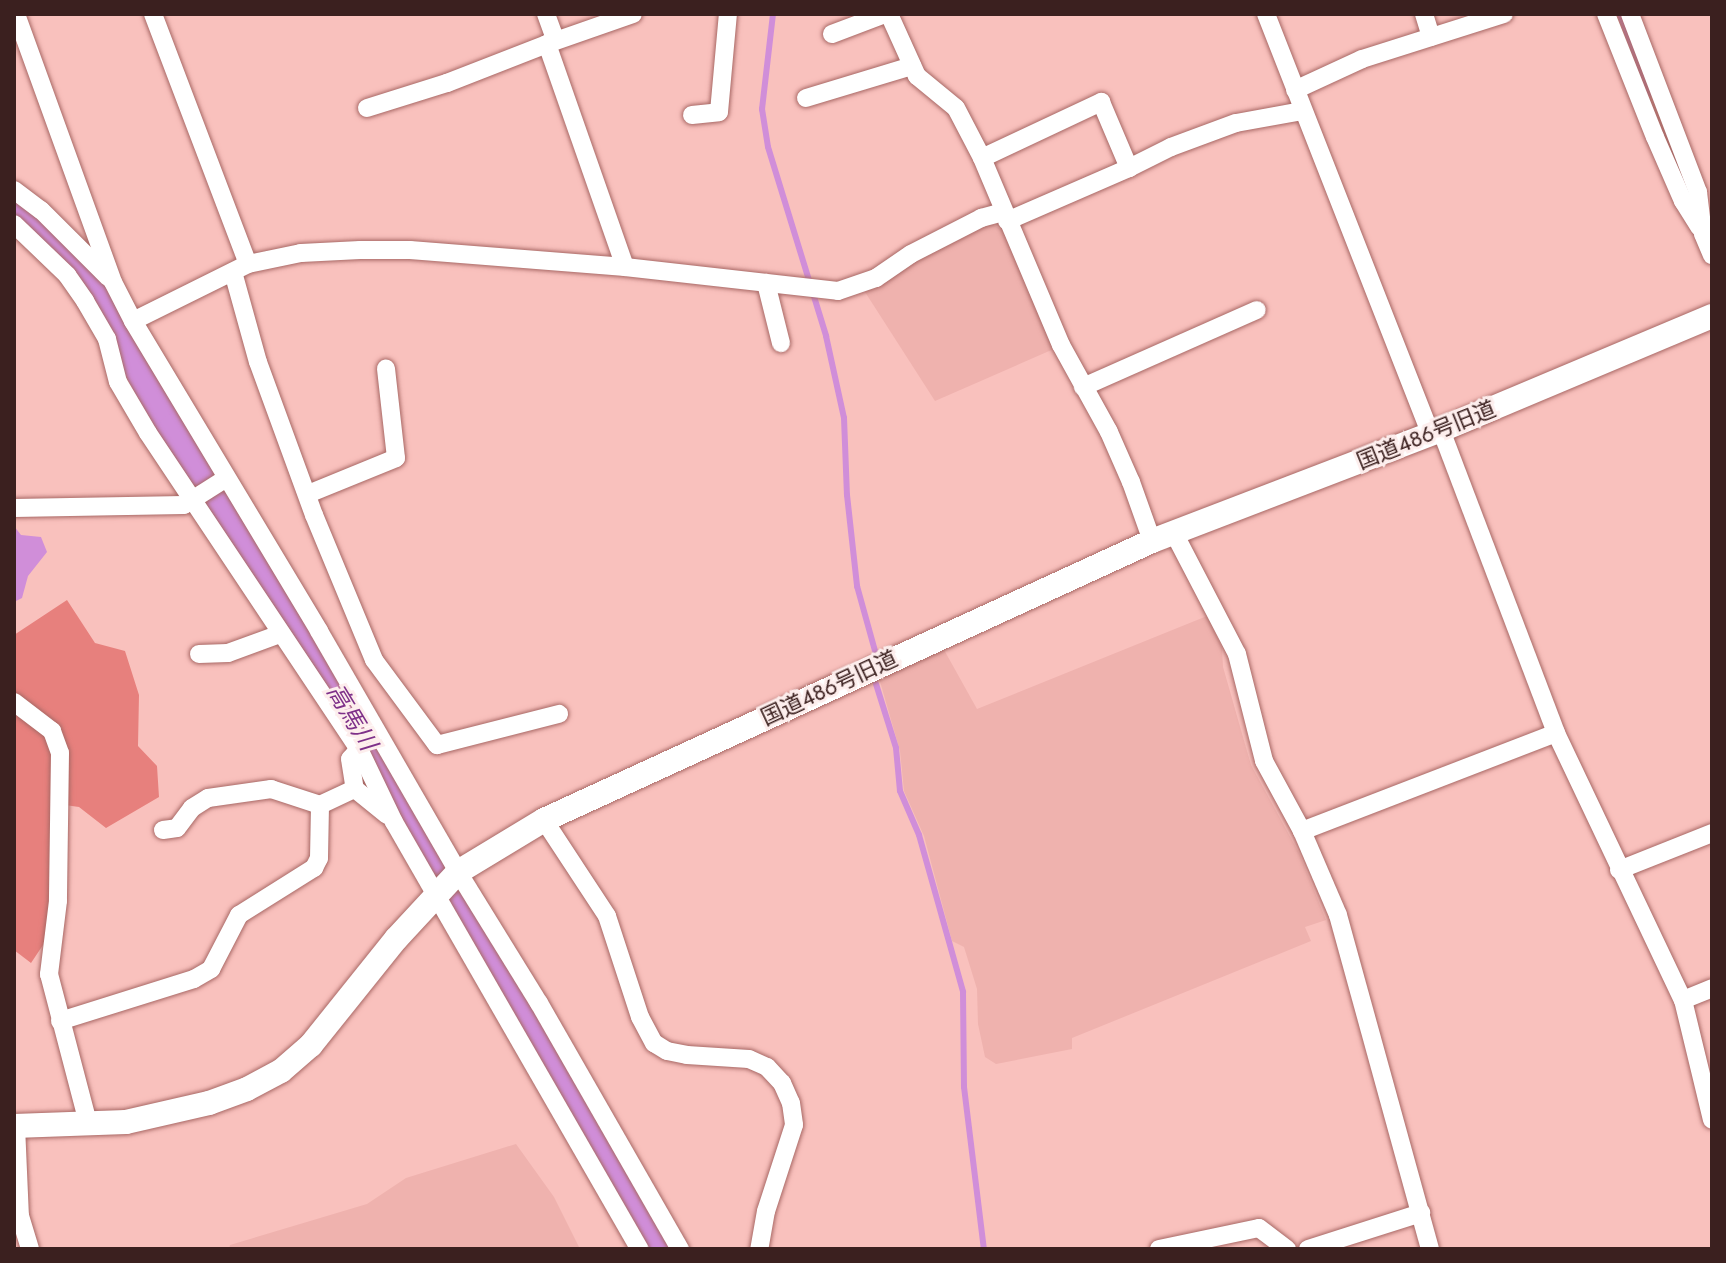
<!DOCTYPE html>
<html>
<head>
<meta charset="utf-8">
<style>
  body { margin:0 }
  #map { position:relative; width:1726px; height:1263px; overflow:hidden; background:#f9c1bd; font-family:Jost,"Noto Sans JP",sans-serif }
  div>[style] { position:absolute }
  .built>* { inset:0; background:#efb2ae }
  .forest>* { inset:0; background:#e7807d }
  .water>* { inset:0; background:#d08ed9 }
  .stream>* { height:6px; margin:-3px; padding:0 3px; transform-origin:3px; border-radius:3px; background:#d08ed9 }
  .river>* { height:36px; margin:-18px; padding:0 18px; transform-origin:18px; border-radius:18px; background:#d08ed9 }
  .roads { filter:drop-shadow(0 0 2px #a86865) drop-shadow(0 0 2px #a86865) }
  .minor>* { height:18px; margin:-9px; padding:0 9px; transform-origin:9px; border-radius:9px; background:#fff }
  .tertiary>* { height:24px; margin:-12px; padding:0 12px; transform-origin:12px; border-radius:12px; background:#fff }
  span { translate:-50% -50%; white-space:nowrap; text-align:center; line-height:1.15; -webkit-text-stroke:6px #fdeeed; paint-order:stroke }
  .street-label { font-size:22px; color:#3b201f }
  .water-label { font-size:24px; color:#7e3089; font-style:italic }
  .frame { position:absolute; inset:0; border:16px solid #3b201f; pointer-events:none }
</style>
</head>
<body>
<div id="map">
  <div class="built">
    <div style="clip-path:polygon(989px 223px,1005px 231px,1056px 348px,935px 401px,865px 292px,908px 262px)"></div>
    <div style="clip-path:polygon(1207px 616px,1222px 648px,1223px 667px,1251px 765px,1299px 853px,1326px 920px,1305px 927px,1311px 941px,1072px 1038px,1072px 1049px,996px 1064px,985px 1057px,978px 1024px,977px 989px,964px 947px,952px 941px,924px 836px,904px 791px,900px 751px,879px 678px,943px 648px,977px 709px)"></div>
    <div style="clip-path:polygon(516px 1144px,554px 1197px,580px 1249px,229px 1249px,230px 1245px,367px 1204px,406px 1178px)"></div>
  </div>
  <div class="forest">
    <div style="clip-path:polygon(67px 600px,95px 643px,125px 651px,139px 695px,138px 746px,157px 766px,159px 797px,106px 828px,79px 807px,51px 803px,49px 924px,43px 945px,31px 963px,14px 950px,14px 635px)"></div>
  </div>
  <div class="water">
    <div style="clip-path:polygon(14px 526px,21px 535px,41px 537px,47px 552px,28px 576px,22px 598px,14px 602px)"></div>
  </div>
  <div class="stream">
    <div style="left:773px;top:14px;width:96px;rotate:96.6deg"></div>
    <div style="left:762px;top:109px;width:38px;rotate:81deg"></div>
    <div style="left:768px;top:147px;width:198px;rotate:72.9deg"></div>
    <div style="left:826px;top:336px;width:84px;rotate:77.6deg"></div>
    <div style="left:844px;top:418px;width:77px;rotate:87.8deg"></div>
    <div style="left:847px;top:495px;width:92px;rotate:83.7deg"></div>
    <div style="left:857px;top:586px;width:67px;rotate:74.5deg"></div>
    <div style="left:1620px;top:14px;width:85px;rotate:69.2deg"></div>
    <div style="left:876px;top:684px;width:67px;rotate:72.6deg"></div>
    <div style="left:896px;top:748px;width:43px;rotate:84.7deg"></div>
    <div style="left:900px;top:791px;width:48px;rotate:66.6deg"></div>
    <div style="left:919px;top:835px;width:163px;rotate:74.3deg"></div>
    <div style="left:963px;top:992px;width:95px;rotate:89.4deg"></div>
    <div style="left:964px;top:1087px;width:163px;rotate:83deg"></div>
  </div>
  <div class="river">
    <div style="left:14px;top:206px;width:42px;rotate:40.2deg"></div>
    <div style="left:46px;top:233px;width:87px;rotate:48.3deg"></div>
    <div style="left:104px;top:298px;width:151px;rotate:61.6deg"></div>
    <div style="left:176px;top:431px;width:349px;rotate:58.2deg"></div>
    <div style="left:360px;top:728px;width:603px;rotate:59.82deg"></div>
  </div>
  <div class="roads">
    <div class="minor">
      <div style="left:16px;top:14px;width:285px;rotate:70.1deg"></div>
      <div style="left:113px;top:282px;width:44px;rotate:62.9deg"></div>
      <div style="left:133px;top:321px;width:362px;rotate:59deg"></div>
      <div style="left:319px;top:631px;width:278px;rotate:60deg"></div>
      <div style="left:458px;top:872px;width:154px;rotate:58.3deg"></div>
      <div style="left:539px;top:1003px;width:284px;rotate:60.2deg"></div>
      <div style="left:153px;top:14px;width:267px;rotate:69.2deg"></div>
      <div style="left:546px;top:14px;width:27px;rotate:70deg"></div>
      <div style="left:889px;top:14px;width:68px;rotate:65.7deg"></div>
      <div style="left:917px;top:76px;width:50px;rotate:39.4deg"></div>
      <div style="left:956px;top:108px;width:56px;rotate:62.5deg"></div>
      <div style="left:982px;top:158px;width:203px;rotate:67.1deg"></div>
      <div style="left:1061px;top:345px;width:99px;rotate:61.1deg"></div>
      <div style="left:1109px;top:432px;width:55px;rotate:66.3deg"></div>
      <div style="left:1131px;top:482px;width:63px;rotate:70.4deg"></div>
      <div style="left:1266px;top:14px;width:451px;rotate:68.6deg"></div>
      <div style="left:1424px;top:14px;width:24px;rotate:73deg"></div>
      <div style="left:1606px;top:14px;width:132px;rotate:68.3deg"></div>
      <div style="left:1655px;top:137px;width:70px;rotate:66.4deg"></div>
      <div style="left:1683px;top:201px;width:31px;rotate:58deg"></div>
      <div style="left:1630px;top:14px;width:191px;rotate:69.1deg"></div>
      <div style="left:1698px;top:192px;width:42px;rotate:83.2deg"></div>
      <div style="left:1703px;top:234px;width:23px;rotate:67deg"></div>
      <div style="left:832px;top:34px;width:57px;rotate:-20.7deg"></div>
      <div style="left:547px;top:44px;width:91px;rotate:-19.2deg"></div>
      <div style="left:1295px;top:90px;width:74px;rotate:-24.8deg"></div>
      <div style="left:1362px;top:59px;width:149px;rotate:-17.6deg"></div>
      <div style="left:806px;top:98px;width:111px;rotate:-16.8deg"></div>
      <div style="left:367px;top:108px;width:84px;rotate:-17.4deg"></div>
      <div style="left:447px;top:83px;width:107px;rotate:-21.3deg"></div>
      <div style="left:547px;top:44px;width:236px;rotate:70.7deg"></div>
      <div style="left:692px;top:115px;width:27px;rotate:-6deg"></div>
      <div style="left:719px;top:112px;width:98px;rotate:-84.8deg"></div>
      <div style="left:982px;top:158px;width:132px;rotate:-25.2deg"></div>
      <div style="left:1101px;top:102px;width:72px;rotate:67deg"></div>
      <div style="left:1129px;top:168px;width:47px;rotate:-26.6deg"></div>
      <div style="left:1171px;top:147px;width:69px;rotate:-20.3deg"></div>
      <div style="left:1236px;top:123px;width:68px;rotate:-10.2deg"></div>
      <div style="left:14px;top:190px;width:34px;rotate:37deg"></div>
      <div style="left:41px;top:210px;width:95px;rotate:45deg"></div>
      <div style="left:1007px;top:221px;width:133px;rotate:-23.5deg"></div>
      <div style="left:14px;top:224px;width:74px;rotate:43.9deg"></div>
      <div style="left:67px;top:275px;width:32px;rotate:55deg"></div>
      <div style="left:85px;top:301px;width:44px;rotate:59.9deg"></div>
      <div style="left:107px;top:339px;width:44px;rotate:75.7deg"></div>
      <div style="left:118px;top:382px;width:59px;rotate:59.5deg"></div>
      <div style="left:148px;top:433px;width:380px;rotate:56.3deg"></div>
      <div style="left:359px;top:749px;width:81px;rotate:64.4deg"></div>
      <div style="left:394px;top:822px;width:493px;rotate:60.1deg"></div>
      <div style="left:233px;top:272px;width:93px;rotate:74.5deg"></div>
      <div style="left:258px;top:362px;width:163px;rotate:69.9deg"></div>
      <div style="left:314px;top:515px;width:157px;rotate:67.5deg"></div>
      <div style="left:374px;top:660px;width:106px;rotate:53.5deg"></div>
      <div style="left:437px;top:745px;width:126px;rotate:-14.3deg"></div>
      <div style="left:766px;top:283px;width:62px;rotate:76deg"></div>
      <div style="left:133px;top:321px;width:128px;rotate:-26.4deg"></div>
      <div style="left:248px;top:264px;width:54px;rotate:-11.7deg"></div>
      <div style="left:301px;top:253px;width:59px;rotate:-2.9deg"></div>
      <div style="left:360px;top:250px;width:50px"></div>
      <div style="left:410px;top:250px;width:216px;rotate:4.5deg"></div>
      <div style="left:625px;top:267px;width:214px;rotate:6.4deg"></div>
      <div style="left:838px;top:291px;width:40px;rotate:-18.9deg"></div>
      <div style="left:876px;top:278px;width:42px;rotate:-34.4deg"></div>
      <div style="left:911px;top:254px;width:79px;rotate:-27.2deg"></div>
      <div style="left:981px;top:218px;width:23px;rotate:-15deg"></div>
      <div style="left:1083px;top:387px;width:190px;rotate:-23.9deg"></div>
      <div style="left:1441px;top:430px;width:324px;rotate:69.2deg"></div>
      <div style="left:1556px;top:733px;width:296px;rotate:64.6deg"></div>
      <div style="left:1683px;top:1000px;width:123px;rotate:76.4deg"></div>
      <div style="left:308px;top:494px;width:95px;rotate:-22.2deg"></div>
      <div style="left:396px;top:458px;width:90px;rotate:-96.4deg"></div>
      <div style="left:14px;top:508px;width:170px;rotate:-1deg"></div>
      <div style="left:184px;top:505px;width:49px;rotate:-32.4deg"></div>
      <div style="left:1174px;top:533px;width:136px;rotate:62.5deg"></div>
      <div style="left:1237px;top:654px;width:110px;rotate:75.8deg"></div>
      <div style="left:1264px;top:761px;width:80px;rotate:61.5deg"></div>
      <div style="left:1302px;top:831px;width:91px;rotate:66.8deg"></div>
      <div style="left:1338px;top:915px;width:346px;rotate:74.6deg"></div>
      <div style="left:199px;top:654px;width:29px;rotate:-2deg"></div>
      <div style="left:228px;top:653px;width:55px;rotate:-20.1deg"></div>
      <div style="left:14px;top:702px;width:48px;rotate:37.3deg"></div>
      <div style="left:52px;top:731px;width:23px;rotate:70deg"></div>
      <div style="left:60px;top:753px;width:148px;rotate:90.8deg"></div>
      <div style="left:58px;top:901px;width:74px;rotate:97deg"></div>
      <div style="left:49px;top:974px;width:157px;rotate:75.3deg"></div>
      <div style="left:359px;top:749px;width:13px;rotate:132deg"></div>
      <div style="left:350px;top:759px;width:30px;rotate:81deg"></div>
      <div style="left:355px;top:789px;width:41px;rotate:39.1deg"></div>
      <div style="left:544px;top:820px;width:115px;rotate:56.7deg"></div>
      <div style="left:607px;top:916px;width:106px;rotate:71.9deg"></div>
      <div style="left:640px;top:1017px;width:30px;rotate:62deg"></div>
      <div style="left:654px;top:1043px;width:15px;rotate:32deg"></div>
      <div style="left:667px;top:1051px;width:20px;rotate:11deg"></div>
      <div style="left:687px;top:1055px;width:62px;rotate:3.7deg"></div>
      <div style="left:749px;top:1059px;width:20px;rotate:24deg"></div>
      <div style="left:767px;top:1067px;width:22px;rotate:47deg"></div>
      <div style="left:782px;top:1083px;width:22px;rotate:66deg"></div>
      <div style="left:791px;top:1103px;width:22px;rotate:82deg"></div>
      <div style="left:794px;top:1125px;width:90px;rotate:108deg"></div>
      <div style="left:766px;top:1211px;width:39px;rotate:100deg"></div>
      <div style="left:163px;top:830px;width:14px;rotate:-8deg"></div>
      <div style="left:177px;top:828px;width:25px;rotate:-53deg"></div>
      <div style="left:192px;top:808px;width:19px;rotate:-32deg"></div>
      <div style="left:208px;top:798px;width:64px;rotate:-8.1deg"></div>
      <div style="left:271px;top:789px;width:52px;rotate:18.1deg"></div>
      <div style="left:1302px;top:831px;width:272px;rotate:-21.1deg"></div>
      <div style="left:1619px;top:870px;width:100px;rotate:-21.7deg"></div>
      <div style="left:1683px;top:1000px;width:31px;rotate:-22deg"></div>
      <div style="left:60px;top:1021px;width:140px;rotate:-17.4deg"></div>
      <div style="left:194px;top:979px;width:20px;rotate:-30deg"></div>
      <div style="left:211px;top:969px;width:61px;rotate:-62.6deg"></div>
      <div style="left:239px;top:915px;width:89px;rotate:-32.1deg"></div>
      <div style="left:314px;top:868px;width:11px;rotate:-63deg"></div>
      <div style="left:319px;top:858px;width:53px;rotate:-88.9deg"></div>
      <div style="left:320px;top:805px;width:38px;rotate:-25deg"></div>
      <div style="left:16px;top:1126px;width:90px;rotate:87.5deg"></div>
      <div style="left:20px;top:1216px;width:34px;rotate:73deg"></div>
      <div style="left:1159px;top:1249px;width:102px;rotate:-11.9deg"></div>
      <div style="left:1259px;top:1228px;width:35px;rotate:37deg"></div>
      <div style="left:1308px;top:1249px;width:119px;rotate:-17.7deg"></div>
    </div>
    <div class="tertiary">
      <div style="left:14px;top:1126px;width:112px;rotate:-2deg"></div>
      <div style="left:126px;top:1122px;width:85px;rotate:-12.9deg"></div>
      <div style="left:209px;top:1103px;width:40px;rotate:-20.2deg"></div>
      <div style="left:247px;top:1089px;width:38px;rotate:-28deg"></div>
      <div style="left:281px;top:1071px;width:40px;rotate:-41deg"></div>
      <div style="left:311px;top:1045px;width:136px;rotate:-51.3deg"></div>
      <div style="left:396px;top:939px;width:91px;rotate:-47.2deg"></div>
      <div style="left:458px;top:872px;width:100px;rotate:-31.2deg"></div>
      <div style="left:544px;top:820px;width:669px;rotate:-24.65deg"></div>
      <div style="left:1152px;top:541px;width:310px;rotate:-21deg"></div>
      <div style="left:1441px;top:430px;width:294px;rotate:-22.8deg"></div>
    </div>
  </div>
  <div class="street-label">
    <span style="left:1426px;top:435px;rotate:-22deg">国道486号旧道</span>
    <span style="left:829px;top:688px;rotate:-25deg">国道486号旧道</span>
  </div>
  <div class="water-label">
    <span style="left:352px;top:717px;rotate:59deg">高馬川</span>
  </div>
  <div class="frame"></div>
</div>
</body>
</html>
